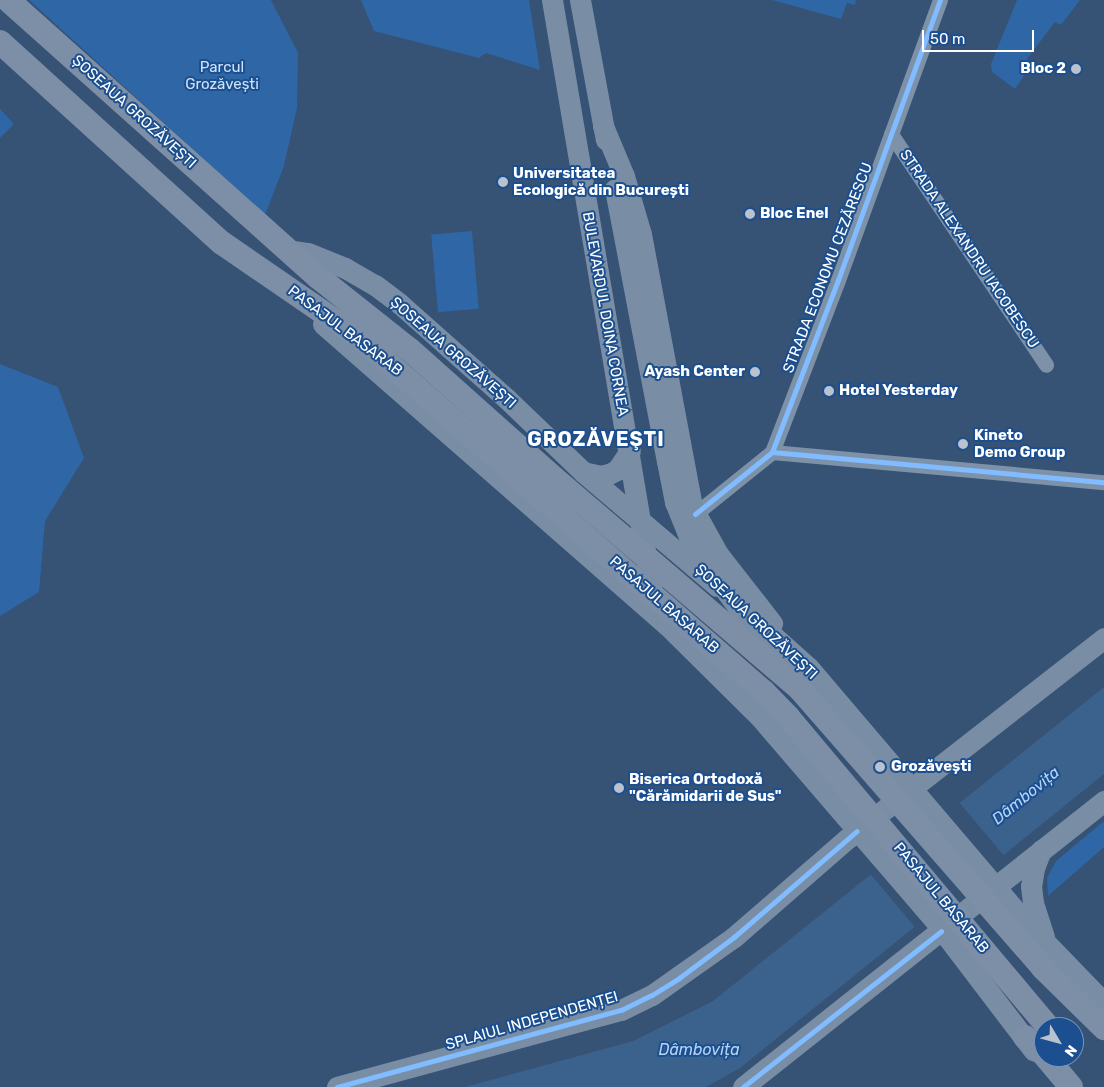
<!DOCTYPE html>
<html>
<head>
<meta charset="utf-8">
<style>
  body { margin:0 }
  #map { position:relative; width:1104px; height:1087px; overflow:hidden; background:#365274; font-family:Rubik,sans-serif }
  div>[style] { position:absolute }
  .green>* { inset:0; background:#2f66a5; transform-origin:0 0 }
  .water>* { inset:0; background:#3b618d }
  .pier>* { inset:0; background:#365274; transform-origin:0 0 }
  .minor>* { height:15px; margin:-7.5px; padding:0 7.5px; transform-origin:7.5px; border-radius:7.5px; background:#7d92a8 }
  .secondary>* { height:21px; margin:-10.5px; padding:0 10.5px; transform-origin:10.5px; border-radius:10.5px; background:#798da4 }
  .primary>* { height:24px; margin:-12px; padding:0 12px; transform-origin:12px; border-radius:12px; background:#7d8ea7 }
  .secondary-bridge>* { height:21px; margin:-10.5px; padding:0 10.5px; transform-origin:10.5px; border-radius:10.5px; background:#798da4 }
  .primary-bridge>* { height:24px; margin:-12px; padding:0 12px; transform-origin:12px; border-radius:12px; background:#7d8ea7 }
  .cycleway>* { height:5px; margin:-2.5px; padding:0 2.5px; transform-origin:2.5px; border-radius:2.5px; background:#80bcff }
  .dots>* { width:14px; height:14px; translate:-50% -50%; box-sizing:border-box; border:2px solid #1b4f8f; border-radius:50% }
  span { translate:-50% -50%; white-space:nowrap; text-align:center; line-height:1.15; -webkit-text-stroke:4px #1b4f8f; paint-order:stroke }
  .park-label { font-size:15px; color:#cfe3fa }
  .poi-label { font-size:15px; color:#fff; font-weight:700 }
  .right { translate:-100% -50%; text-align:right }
  .left { translate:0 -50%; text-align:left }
  .street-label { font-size:15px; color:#fff }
  .water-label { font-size:16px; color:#b5d3f5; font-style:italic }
  .district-label { font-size:20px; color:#fff; font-weight:700; letter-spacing:1px }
  .north { position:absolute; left:1034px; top:1017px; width:50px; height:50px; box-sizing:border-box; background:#1b4f8f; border:1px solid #7695bc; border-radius:50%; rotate:127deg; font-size:14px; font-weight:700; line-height:20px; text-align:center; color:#fff }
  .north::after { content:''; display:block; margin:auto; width:18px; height:22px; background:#b9c2ce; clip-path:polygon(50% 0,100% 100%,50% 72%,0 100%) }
  .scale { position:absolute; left:922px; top:30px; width:112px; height:22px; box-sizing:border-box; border:2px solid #fff; border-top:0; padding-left:6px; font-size:15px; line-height:18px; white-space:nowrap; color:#fff; -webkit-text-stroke:4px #1b4f8f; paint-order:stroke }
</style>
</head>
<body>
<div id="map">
  <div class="green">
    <div style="clip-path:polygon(29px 0,271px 0,298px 53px,297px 108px,284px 166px,265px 215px)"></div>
    <div style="clip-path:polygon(361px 0,529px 0,540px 70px,486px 53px,479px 58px,374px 31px)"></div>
    <div style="clip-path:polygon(772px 0,856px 0,855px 5px,847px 3px,841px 19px)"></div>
    <div style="clip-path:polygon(1017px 0,1080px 0,1061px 25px,1055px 22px,1027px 59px,1032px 64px,1015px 89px,992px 72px,991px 64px)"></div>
    <div style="clip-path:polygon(0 109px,14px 124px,0 138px)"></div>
    <div style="left:472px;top:231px;width:78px;height:41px;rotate:85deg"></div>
    <div style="clip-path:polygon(0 364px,58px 387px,84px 458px,45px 521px,39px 592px,0 616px)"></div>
    <div style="clip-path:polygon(1104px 821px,1104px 847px,1048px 896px,1047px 878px,1056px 861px)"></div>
  </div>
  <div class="water">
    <div style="clip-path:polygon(1104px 687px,1104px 774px,740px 1068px,706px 1087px,465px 1087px,633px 1041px,713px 1001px)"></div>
  </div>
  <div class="pier">
    <div style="left:958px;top:801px;width:72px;height:114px;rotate:50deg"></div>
  </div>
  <div class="minor">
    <div style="left:891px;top:134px;width:278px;rotate:56.1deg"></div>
    <div style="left:772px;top:452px;width:333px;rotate:5.2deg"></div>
    <div style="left:695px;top:514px;width:99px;rotate:-38.8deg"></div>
    <div style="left:772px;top:452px;width:184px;rotate:-69deg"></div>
    <div style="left:838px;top:280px;width:298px;rotate:-70deg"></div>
  </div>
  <div class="secondary">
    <div style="left:552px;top:0;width:613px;rotate:80.41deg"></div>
    <div style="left:580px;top:0;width:142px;rotate:79.5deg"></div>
    <div style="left:603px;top:126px;width:54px;rotate:67.2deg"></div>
    <div style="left:624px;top:176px;width:60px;rotate:73.7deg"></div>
    <div style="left:641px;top:234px;width:278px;rotate:79.4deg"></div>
    <div style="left:692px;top:507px;width:54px;rotate:61deg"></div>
    <div style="left:718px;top:554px;width:88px;rotate:52deg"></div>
    <div style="left:615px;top:189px;width:277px;rotate:79.2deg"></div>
    <div style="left:288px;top:250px;width:20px;rotate:9deg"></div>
    <div style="left:308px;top:253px;width:40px;rotate:22deg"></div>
    <div style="left:345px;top:268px;width:34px;rotate:30deg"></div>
    <div style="left:375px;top:285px;width:31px;rotate:37deg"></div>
    <div style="left:400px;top:304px;width:143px;rotate:41.6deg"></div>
    <div style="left:507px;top:399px;width:105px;rotate:43.8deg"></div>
    <div style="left:583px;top:472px;width:176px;rotate:40.4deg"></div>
    <div style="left:323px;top:324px;width:457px;rotate:41.2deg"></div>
    <div style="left:667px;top:625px;width:129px;rotate:44.7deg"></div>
    <div style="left:759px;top:716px;width:265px;rotate:49.3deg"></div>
    <div style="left:932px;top:917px;width:168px;rotate:52.7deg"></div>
    <div style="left:583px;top:472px;width:17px;rotate:13deg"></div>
    <div style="left:600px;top:476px;width:9px;rotate:-13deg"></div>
    <div style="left:609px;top:474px;width:9px;rotate:-27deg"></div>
    <div style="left:617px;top:470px;width:23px;rotate:-56deg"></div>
    <div style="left:751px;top:616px;width:78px;rotate:41.9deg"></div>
    <div style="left:809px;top:668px;width:327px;rotate:49.6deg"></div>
    <div style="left:1021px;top:917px;width:120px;rotate:46deg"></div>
    <div style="left:1041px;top:850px;width:19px;rotate:111deg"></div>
    <div style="left:1034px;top:868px;width:18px;rotate:99deg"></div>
    <div style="left:1031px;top:886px;width:17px;rotate:83deg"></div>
    <div style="left:1033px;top:903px;width:36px;rotate:72deg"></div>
    <div style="left:337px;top:1087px;width:294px;rotate:-15.2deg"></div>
    <div style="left:621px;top:1010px;width:34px;rotate:-26deg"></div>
    <div style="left:652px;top:995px;width:100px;rotate:-35.3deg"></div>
    <div style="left:734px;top:937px;width:151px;rotate:-41deg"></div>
    <div style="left:848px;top:838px;width:325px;rotate:-38deg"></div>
    <div style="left:743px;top:1087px;width:461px;rotate:-38.4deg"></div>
  </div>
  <div class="primary">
    <div style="left:8px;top:0;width:416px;rotate:41.8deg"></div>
    <div style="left:318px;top:277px;width:116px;rotate:38.4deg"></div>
    <div style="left:409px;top:349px;width:195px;rotate:41.7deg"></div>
    <div style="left:0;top:42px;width:299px;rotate:42.2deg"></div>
    <div style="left:222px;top:243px;width:168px;rotate:34.5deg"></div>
    <div style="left:360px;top:338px;width:239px;rotate:41.4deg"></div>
    <div style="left:1025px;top:1037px;width:26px;rotate:43deg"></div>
    <div style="left:1046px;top:1057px;width:39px;rotate:50deg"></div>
  </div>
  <div class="secondary-bridge">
    <div style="left:667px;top:461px;width:42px;rotate:79deg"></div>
    <div style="left:675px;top:502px;width:38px;rotate:68deg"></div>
    <div style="left:689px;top:537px;width:36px;rotate:58deg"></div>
    <div style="left:708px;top:567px;width:122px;rotate:53.3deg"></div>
  </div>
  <div class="primary-bridge">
    <div style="left:555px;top:479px;width:323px;rotate:40.6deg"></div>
    <div style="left:800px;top:689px;width:370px;rotate:48.9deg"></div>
    <div style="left:1043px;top:968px;width:86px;rotate:44.5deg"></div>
    <div style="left:539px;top:496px;width:298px;rotate:41.1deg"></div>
    <div style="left:764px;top:692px;width:35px;rotate:46deg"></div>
    <div style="left:788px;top:717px;width:405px;rotate:50deg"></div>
  </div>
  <div class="cycleway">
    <div style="left:772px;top:452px;width:333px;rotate:5.2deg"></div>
    <div style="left:695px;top:514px;width:99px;rotate:-38.8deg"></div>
    <div style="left:772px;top:452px;width:184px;rotate:-69deg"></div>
    <div style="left:838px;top:280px;width:298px;rotate:-70deg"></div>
    <div style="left:337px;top:1087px;width:294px;rotate:-15.2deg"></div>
    <div style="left:621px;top:1010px;width:34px;rotate:-26deg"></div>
    <div style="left:652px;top:995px;width:32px;rotate:-32deg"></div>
    <div style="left:679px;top:978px;width:69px;rotate:-36.7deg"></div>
    <div style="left:734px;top:937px;width:162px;rotate:-40.8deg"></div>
    <div style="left:743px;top:1087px;width:252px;rotate:-38.2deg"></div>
  </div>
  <div class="dots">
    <div style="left:1076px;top:69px;background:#b9c2ce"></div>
    <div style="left:503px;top:182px;background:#b9c2ce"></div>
    <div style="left:750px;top:214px;background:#b9c2ce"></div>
    <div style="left:755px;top:372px;background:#b9c2ce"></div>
    <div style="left:829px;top:391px;background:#b9c2ce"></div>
    <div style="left:963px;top:444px;background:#b9c2ce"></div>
    <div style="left:880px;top:767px;background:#b9c2ce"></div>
    <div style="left:619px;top:788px;background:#b9c2ce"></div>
  </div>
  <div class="park-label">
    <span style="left:222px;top:76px">Parcul<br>Grozăvești</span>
  </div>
  <div class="poi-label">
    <span class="right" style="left:1066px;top:69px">Bloc 2</span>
    <span class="left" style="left:513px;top:182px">Universitatea<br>Ecologică din București</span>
    <span class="left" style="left:760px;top:214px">Bloc Enel</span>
    <span class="right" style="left:745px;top:372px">Ayash Center</span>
    <span class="left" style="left:839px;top:391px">Hotel Yesterday</span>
    <span class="left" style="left:974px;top:444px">Kineto<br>Demo Group</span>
    <span class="left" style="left:891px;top:767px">Grozăvești</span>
    <span class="left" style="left:629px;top:788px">Biserica Ortodoxă<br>"Cărămidarii de Sus"</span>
  </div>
  <div class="street-label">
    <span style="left:134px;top:112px;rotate:42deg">ȘOSEAUA GROZĂVEȘTI</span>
    <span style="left:969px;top:249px;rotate:56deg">STRADA ALEXANDRU IACOBESCU</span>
    <span style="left:828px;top:268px;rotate:-69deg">STRADA ECONOMU CEZĂRESCU</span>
    <span style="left:605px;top:314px;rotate:80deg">BULEVARDUL DOINA CORNEA</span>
    <span style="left:345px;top:331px;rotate:37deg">PASAJUL BASARAB</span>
    <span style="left:453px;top:353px;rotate:41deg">ȘOSEAUA GROZĂVEȘTI</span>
    <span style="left:664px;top:605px;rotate:41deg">PASAJUL BASARAB</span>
    <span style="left:756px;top:622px;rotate:43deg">ȘOSEAUA GROZĂVEȘTI</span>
    <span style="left:941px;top:898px;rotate:50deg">PASAJUL BASARAB</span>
    <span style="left:532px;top:1021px;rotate:-16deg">SPLAIUL INDEPENDENȚEI</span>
  </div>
  <div class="water-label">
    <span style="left:1026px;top:796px;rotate:-39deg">Dâmbovița</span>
    <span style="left:699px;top:1050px">Dâmbovița</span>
  </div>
  <div class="district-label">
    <span style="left:596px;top:439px">GROZĂVEŞTI</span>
  </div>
  <div class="north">N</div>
  <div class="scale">50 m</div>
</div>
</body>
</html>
